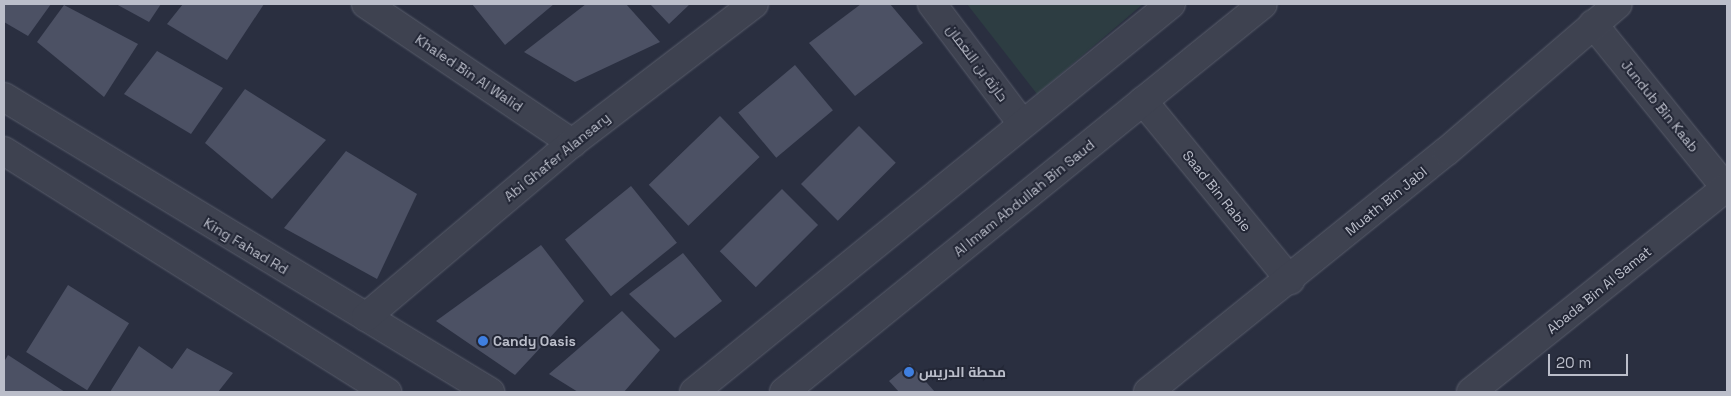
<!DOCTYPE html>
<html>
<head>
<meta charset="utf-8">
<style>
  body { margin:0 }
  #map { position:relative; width:1731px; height:396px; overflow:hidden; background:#2a2f40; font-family:"Space Grotesk",Cairo,sans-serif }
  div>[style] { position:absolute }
  .green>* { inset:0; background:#2d3d42 }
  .building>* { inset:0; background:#4c5164; transform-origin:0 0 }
  .roads { filter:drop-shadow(0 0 1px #595d6b) drop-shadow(0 0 1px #595d6b) }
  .minor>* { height:28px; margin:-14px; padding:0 14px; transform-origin:14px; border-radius:14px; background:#3e4250 }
  .dots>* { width:14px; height:14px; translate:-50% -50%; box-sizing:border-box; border:2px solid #232736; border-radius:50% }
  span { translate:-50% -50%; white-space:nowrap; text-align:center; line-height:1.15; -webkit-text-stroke:4px #232736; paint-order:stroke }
  .street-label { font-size:14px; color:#bbbeca }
  .poi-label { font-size:14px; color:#bbbeca; font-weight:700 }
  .left { translate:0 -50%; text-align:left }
  .frame { position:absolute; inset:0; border:5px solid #bbbeca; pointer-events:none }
  .scale { position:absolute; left:1548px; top:354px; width:80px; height:22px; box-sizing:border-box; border:2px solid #bbbeca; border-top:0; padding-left:6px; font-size:15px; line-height:18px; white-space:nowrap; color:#bbbeca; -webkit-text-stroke:4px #232736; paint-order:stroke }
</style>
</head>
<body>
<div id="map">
  <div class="green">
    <div style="clip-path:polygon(967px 4px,1143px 4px,1037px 94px)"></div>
  </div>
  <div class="building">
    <div style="clip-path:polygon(4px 4px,51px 4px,28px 36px,4px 22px)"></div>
    <div style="clip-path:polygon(116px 4px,161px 4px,149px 22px)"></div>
    <div style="clip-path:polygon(183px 4px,264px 4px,227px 60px,167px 24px)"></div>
    <div style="clip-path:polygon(472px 4px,554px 4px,505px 45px)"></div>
    <div style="clip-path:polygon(586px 4px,626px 4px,660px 42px,575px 82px,524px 52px)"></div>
    <div style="clip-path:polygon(650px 4px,690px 4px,669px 24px)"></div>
    <div style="clip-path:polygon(861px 4px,890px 4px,923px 43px,855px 96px,809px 43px)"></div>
    <div style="clip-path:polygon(64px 5px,138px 44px,104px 97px,37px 42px)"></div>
    <div style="clip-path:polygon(157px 51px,223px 88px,191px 134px,124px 94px)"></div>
    <div style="left:795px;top:65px;width:59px;height:74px;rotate:50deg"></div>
    <div style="clip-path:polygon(245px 89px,326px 140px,272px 199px,205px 143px)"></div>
    <div style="left:720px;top:116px;width:57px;height:99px;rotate:46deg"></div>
    <div style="left:859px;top:126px;width:52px;height:82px;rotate:45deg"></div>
    <div style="clip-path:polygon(346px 151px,417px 194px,377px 279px,284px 228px)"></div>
    <div style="left:631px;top:186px;width:73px;height:85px;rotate:51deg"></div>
    <div style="left:782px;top:189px;width:51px;height:88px;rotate:45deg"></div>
    <div style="clip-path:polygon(541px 245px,584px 301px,515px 375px,436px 321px)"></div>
    <div style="clip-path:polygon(683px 253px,722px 301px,675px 338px,629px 294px)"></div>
    <div style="left:68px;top:285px;width:72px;height:79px;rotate:32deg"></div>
    <div style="clip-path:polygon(622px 311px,660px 350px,624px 392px,578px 392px,549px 374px)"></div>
    <div style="clip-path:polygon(139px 346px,172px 369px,187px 348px,233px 373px,218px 392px,110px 392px)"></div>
    <div style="clip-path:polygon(8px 355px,65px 392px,4px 392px,4px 362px)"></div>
    <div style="clip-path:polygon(910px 364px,935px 392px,899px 392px,889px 381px)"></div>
  </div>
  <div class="roads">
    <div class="minor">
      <div style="left:366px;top:4px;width:249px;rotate:34deg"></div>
      <div style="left:932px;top:4px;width:148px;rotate:53deg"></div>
      <div style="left:1593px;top:24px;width:211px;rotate:51deg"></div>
      <div style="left:4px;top:97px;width:569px;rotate:31.26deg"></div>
      <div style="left:1143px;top:101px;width:232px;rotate:50.6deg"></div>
      <div style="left:4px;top:151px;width:453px;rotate:32.2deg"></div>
      <div style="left:366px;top:317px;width:270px;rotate:-40.2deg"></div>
      <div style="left:572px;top:143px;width:229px;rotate:-37.4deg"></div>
      <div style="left:694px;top:392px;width:615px;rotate:-39.13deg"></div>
      <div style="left:784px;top:392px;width:616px;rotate:-39.01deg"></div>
      <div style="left:1148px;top:392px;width:384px;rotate:-38.9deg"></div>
      <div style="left:1447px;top:151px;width:225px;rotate:-40.7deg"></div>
      <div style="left:1471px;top:392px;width:328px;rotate:-38.7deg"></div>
    </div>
  </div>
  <div class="dots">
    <div style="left:483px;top:341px;background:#3f7fe0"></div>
    <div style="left:909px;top:372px;background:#3f7fe0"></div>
  </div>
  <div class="street-label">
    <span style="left:977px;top:63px;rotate:53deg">حارثة بن النعمان</span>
    <span style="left:469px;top:73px;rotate:34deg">Khaled Bin Al Walid</span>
    <span style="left:1660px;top:106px;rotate:51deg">Jundub Bin Kaab</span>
    <span style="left:557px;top:157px;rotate:-39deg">Abi Ghafer Alansary</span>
    <span style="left:1217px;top:191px;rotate:51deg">Saad Bin Rabie</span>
    <span style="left:1024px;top:198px;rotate:-39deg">Al Imam Abdullah Bin Saud</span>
    <span style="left:1386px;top:201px;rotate:-39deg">Muath Bin Jabl</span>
    <span style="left:246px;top:246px;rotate:31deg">King Fahad Rd</span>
    <span style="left:1599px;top:290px;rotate:-39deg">Abada Bin Al Samat</span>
  </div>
  <div class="poi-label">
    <span class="left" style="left:493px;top:341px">Candy Oasis</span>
    <span class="left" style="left:919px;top:372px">محطة الدريس</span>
  </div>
  <div class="frame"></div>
  <div class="scale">20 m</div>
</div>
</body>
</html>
